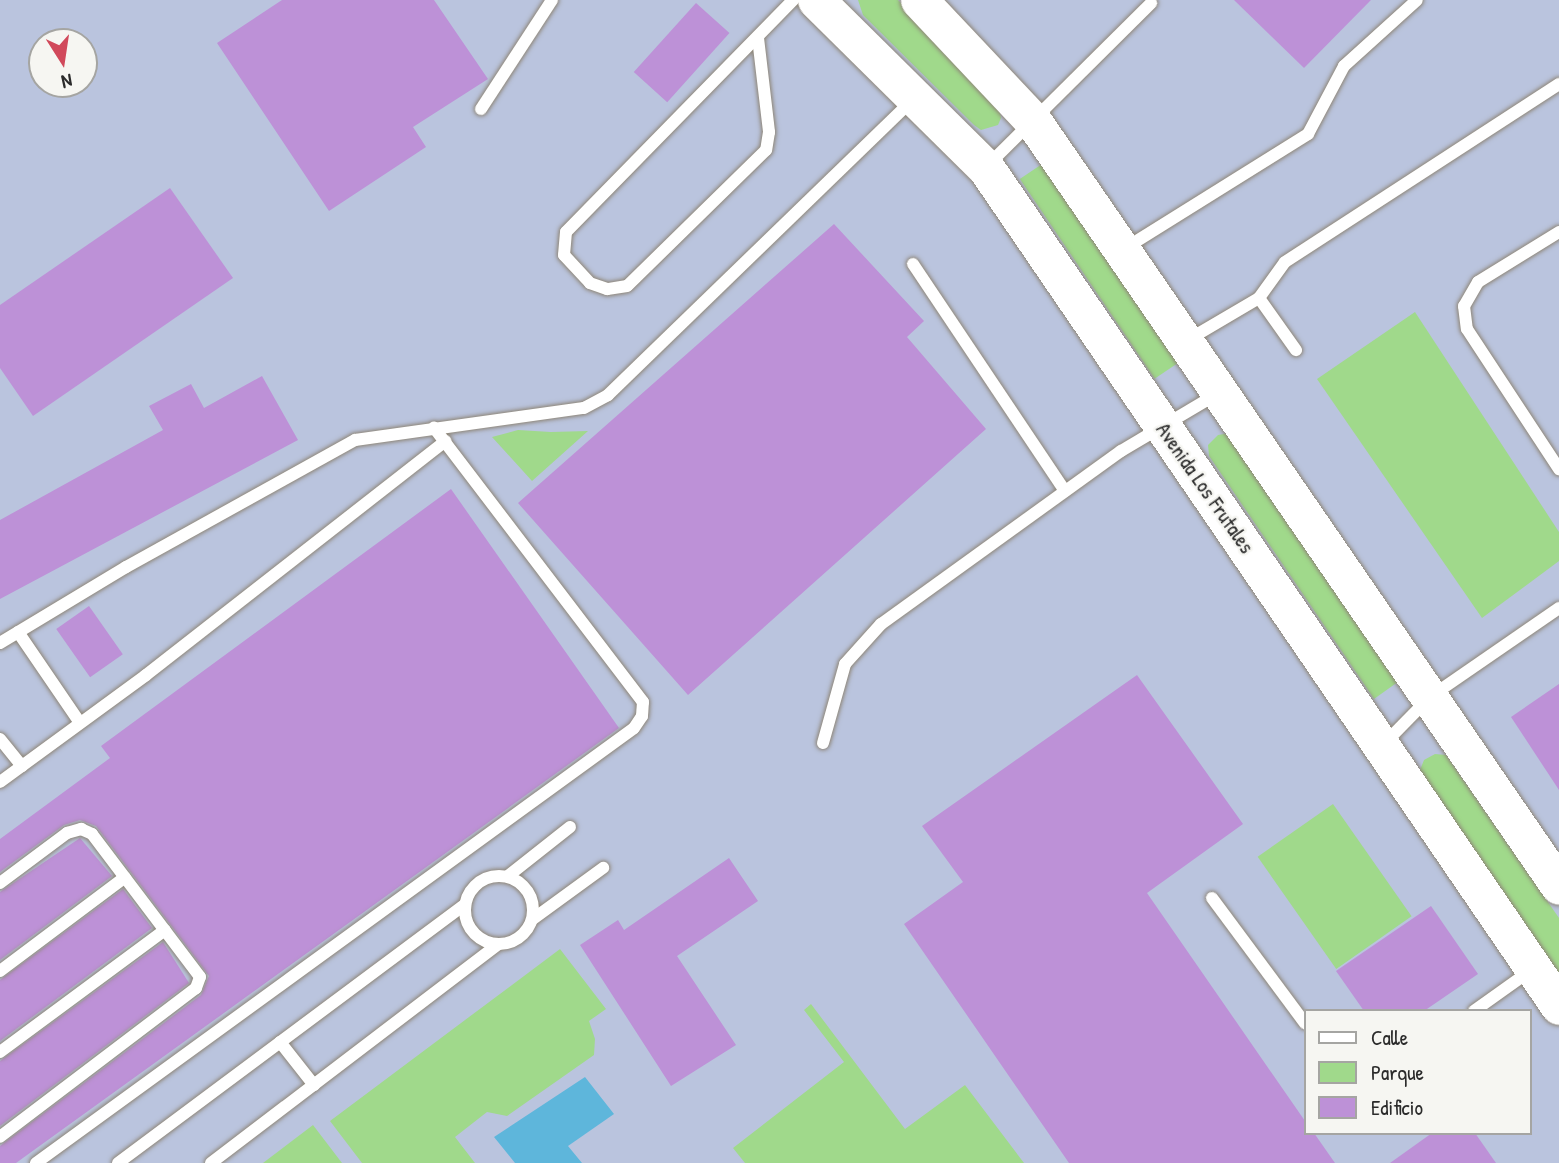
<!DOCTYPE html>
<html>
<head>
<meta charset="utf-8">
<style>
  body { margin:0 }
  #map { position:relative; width:1559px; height:1163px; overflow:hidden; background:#f0e2c6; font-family:"Patrick Hand",sans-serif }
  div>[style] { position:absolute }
  .industrial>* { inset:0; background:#bac4de }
  .green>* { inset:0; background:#a0d98b; transform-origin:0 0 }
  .water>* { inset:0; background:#5eb6db }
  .building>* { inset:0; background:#bd91d7; transform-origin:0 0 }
  .roads { filter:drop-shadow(0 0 2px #8e8678) drop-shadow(0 0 2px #8e8678) }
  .service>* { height:12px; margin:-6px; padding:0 6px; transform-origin:6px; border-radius:6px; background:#fff }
  .service>.ring { margin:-6px; padding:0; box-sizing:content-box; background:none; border:12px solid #fff; border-radius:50% }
  .secondary>* { height:37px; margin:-18.5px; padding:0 18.5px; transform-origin:18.5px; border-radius:18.5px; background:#fff }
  span { translate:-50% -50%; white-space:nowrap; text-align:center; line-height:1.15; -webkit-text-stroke:5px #f6f6f2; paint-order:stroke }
  .street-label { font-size:21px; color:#2b2b2b }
  .legend { position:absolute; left:1304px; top:1009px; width:228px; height:126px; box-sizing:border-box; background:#f6f6f2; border:2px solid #a5a5a2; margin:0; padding:9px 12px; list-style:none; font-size:21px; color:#2b2b2b }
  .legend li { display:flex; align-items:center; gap:14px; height:35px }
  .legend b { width:35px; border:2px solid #a5a5a2 }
  .north { position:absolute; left:28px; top:28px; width:70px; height:70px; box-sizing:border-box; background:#f6f6f2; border:2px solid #a5a5a2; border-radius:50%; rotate:168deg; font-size:19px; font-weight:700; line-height:28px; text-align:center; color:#2b2b2b }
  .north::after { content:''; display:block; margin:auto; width:24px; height:32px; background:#d1495b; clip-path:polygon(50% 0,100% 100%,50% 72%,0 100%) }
</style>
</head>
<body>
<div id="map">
  <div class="industrial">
    <div style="clip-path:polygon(evenodd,0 0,1559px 0,1559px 1163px,0 1163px,0 0,42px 42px,84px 42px,84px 84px,42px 84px,42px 42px,0 0,1305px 1011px,1529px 1011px,1529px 1133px,1305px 1133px,1305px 1011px)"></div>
  </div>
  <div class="green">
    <div style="clip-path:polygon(858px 0,898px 0,998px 103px,1001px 118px,998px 125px,981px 130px,974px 125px,863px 15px)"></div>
    <div style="left:1048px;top:160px;width:241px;height:34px;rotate:56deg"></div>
    <div style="clip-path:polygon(1415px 312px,1559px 532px,1559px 561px,1482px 618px,1317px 379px)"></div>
    <div style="clip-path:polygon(518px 430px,551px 432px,588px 431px,532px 481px,492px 437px)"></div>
    <div style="clip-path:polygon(1230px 433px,1402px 679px,1374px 699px,1209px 456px,1208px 445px,1218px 435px)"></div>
    <div style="clip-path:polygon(1435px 754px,1446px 755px,1559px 918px,1559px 978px,1420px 770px,1424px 760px)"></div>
    <div style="left:1333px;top:804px;width:137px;height:92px;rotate:55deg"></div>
    <div style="clip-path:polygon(560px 949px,606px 1009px,589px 1021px,595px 1039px,594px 1055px,507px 1116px,487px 1112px,455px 1137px,475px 1163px,362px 1163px,330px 1121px)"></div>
    <div style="clip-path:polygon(811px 1004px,905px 1129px,965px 1085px,1024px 1163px,745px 1163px,733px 1148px,844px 1062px,804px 1010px)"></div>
    <div style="clip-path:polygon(313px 1125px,342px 1163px,263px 1163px)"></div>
  </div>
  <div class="water">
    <div style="clip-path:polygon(585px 1077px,614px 1114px,568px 1146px,582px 1163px,515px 1163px,494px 1137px)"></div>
  </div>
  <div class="building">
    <div style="clip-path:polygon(282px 0,434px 0,488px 79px,413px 127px,426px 147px,329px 211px,217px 43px)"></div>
    <div style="clip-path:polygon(1234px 0,1371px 0,1304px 68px)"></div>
    <div style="left:696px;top:3px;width:45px;height:93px;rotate:42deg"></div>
    <div style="clip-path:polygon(170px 188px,233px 278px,33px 416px,0 368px,0 305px)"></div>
    <div style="clip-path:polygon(834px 224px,924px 321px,907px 337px,986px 429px,688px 695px,518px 503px)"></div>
    <div style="clip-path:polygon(262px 376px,298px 440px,0 599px,0 520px,163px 430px,149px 406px,191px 384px,204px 408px)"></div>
    <div style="clip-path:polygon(451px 489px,619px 728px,16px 1163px,0 1163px,0 1146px,201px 995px,209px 976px,96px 826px,80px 820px,64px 825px,0 872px,0 839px,110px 758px,101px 746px)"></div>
    <div style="left:89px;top:606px;width:59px;height:40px;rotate:55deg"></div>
    <div style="clip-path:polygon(1137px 675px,1243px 824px,1147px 893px,1305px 1121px,1305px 1133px,1314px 1133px,1335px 1163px,1069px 1163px,904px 924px,963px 882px,922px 826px)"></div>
    <div style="clip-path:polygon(1559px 684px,1559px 790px,1511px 717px)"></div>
    <div style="clip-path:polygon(80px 838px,112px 876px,0 960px,0 892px)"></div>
    <div style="clip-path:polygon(729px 858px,758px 901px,677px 956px,736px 1045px,671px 1086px,580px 945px,618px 920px,624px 930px)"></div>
    <div style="clip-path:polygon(123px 889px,152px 928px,0 1041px,0 980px)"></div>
    <div style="clip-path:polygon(1431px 906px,1478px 974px,1424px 1011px,1364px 1011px,1336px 971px)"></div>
    <div style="clip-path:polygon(163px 942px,189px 983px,0 1126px,0 1061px)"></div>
    <div style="clip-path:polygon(1432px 1133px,1475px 1133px,1496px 1163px,1390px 1163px)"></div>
  </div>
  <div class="roads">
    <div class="service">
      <div style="left:758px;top:38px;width:95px;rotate:83.3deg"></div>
      <div style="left:769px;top:132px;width:18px;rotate:99deg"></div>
      <div style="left:766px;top:150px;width:194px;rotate:135.6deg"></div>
      <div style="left:627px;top:286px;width:20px;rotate:171deg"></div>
      <div style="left:607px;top:289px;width:18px;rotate:-161deg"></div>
      <div style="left:590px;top:283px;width:38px;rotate:-133deg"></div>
      <div style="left:564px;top:255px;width:23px;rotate:-85deg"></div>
      <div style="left:566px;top:232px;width:325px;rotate:-45.6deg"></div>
      <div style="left:481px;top:109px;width:130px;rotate:-56.9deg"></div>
      <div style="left:988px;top:165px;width:230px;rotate:-44.8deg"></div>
      <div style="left:1559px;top:232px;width:95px;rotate:148.3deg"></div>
      <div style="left:1478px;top:282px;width:28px;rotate:120deg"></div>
      <div style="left:1464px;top:306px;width:23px;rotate:83deg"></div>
      <div style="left:1467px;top:329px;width:168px;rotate:56.7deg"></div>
      <div style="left:1124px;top:249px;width:217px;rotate:-32deg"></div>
      <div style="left:1308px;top:134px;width:77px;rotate:-62.1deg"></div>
      <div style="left:1344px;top:66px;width:98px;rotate:-42.1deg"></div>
      <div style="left:913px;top:264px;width:273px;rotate:56.2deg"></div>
      <div style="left:1259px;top:298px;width:64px;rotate:54.6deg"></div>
      <div style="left:1186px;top:341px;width:85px;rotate:-30.5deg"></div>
      <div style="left:1259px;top:298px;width:44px;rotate:-54.2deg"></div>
      <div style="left:1285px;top:262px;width:327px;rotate:-33deg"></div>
      <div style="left:18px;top:632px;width:110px;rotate:55.7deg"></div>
      <div style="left:0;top:643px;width:147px;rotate:-31.1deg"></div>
      <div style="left:126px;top:567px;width:262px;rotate:-29deg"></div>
      <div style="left:355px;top:440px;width:231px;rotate:-8deg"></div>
      <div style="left:584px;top:408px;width:27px;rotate:-28deg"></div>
      <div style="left:608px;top:395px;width:424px;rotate:-44.1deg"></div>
      <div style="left:0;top:739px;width:35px;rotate:51deg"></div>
      <div style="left:823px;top:743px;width:82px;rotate:-74.4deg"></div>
      <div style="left:845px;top:664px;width:54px;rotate:-48deg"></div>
      <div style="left:881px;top:624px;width:296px;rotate:-35.8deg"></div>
      <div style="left:1121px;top:451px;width:112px;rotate:-30.7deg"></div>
      <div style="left:1383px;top:745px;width:67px;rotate:-45.6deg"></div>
      <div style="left:1430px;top:697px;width:157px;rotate:-34.6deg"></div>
      <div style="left:0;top:782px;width:181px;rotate:-36.2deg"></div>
      <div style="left:146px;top:675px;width:380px;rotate:-38deg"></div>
      <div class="ring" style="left:465px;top:876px;width:56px;height:56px"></div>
      <div style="left:508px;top:876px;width:79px;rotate:-38.3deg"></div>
      <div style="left:0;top:883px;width:84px;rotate:-36.7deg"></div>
      <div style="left:67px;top:833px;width:15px;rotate:-16deg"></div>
      <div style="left:81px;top:829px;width:12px;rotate:24deg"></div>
      <div style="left:92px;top:834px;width:179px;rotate:52.9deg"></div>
      <div style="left:200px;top:977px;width:12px;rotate:110deg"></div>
      <div style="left:196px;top:988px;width:246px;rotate:142.8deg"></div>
      <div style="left:1212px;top:898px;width:156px;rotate:53.4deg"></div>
      <div style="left:533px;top:919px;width:87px;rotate:-36.1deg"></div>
      <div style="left:0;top:971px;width:156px;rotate:-36.9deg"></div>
      <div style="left:1474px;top:1011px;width:69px;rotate:-35.5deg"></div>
      <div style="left:280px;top:1042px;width:55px;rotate:51.7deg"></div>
      <div style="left:0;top:1052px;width:205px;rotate:-36.5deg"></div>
      <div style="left:36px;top:1163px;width:739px;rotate:-36.03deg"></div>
      <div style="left:634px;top:728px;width:14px;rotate:-56deg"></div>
      <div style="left:642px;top:716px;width:14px;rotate:-86deg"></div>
      <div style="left:643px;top:702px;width:345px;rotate:-127.3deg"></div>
      <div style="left:118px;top:1163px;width:433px;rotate:-36.7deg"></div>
      <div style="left:211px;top:1163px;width:361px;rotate:-37.3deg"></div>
    </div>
    <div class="secondary">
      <div style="left:816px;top:0;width:239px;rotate:44.7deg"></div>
      <div style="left:986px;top:168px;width:1015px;rotate:55.64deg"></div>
      <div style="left:919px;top:0;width:166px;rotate:46.7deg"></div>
      <div style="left:1033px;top:121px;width:928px;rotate:55.49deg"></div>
    </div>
  </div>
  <div class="street-label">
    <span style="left:1205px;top:488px;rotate:55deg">Avenida Los Frutales</span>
  </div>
  <ul class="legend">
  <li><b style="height:9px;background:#fff"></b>Calle</li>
  <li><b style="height:19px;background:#a0d98b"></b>Parque</li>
  <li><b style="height:19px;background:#bd91d7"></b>Edificio</li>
  </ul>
  <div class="north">N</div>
</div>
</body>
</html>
